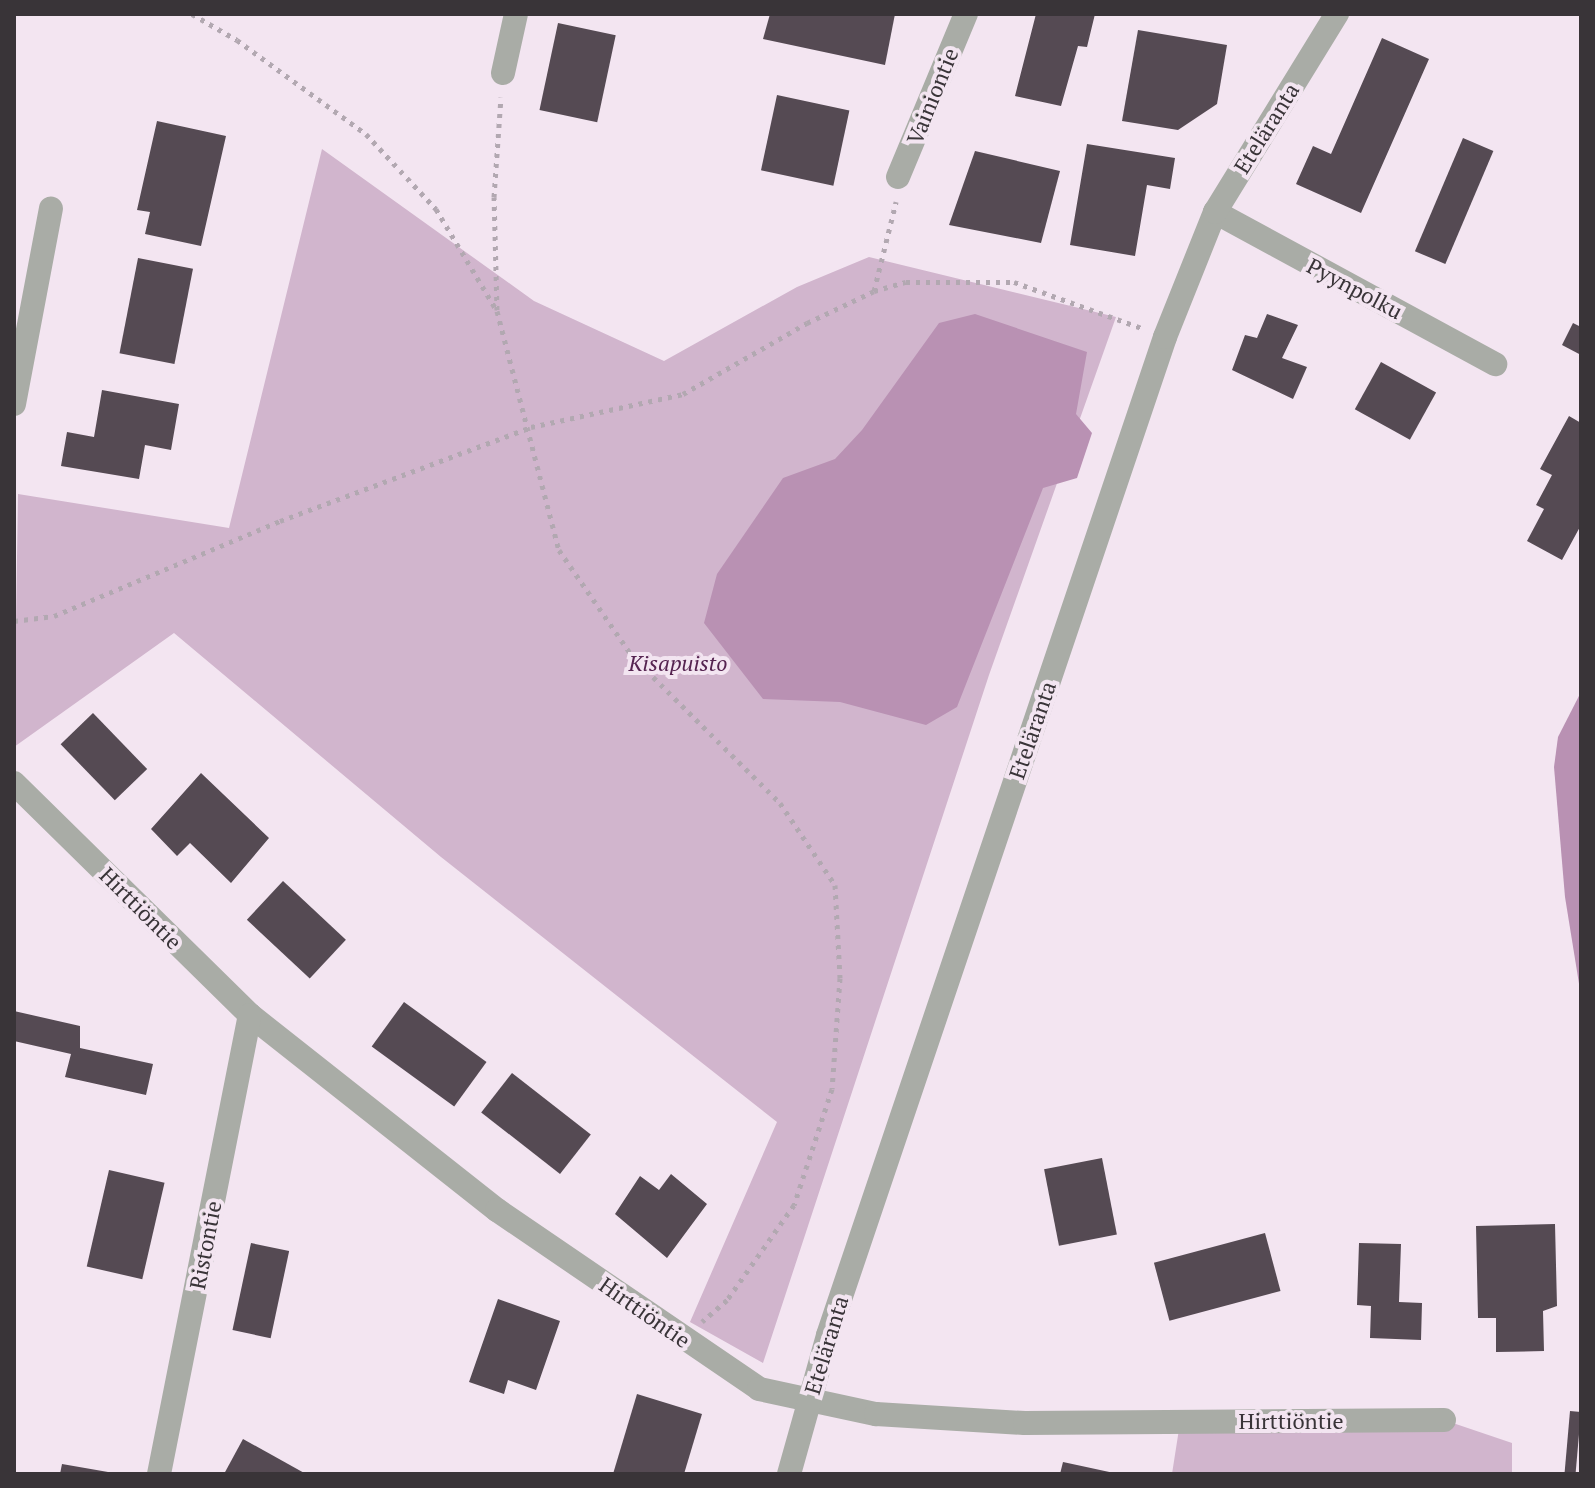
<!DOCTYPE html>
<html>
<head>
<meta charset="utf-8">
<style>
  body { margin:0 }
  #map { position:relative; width:1595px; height:1488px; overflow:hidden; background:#f3e5f1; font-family:"PT Serif",serif }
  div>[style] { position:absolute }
  .green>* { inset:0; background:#d1b5cd }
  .water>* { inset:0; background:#b991b3 }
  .building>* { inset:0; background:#554a53; transform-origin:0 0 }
  .path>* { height:5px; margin-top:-2.5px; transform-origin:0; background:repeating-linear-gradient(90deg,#b2a8b1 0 4px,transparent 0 10px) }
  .minor>* { height:24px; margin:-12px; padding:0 12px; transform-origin:12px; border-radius:12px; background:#a9aca6 }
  span { translate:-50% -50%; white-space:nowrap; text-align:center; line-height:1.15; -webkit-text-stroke:8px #f3e5f1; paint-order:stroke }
  .street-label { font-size:22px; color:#393438 }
  .park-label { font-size:22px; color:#562451; font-style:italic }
  .frame { position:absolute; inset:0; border:16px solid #393438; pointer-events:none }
</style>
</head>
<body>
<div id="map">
  <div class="green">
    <div style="clip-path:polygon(322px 149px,534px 301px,664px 361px,797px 287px,869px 257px,1116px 317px,989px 675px,763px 1363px,690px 1322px,777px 1122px,441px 857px,174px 633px,14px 747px,18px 494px,229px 528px)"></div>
    <div style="clip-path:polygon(1444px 1420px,1512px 1443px,1512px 1474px,1172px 1474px,1179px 1429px)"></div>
  </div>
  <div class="water">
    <div style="clip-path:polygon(975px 314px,1087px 352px,1076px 414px,1092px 433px,1077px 478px,1043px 488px,957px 707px,926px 725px,840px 702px,763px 699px,704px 623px,717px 574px,783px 478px,835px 459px,862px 430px,939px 323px)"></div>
    <div style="clip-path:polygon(1581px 692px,1581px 996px,1565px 897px,1554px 767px,1558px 737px)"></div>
  </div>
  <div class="building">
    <div style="clip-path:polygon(770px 14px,895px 14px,885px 65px,763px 39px)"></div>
    <div style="clip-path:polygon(1036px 14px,1095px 14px,1087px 47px,1078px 46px,1061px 106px,1015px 96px)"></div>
    <div style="left:558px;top:23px;width:59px;height:89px;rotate:12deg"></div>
    <div style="clip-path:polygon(1138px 30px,1227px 45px,1217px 104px,1178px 130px,1122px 121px)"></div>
    <div style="clip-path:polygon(1382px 38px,1429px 59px,1361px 213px,1296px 184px,1313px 146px,1331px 154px)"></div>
    <div style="left:777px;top:95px;width:74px;height:77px;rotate:12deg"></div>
    <div style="clip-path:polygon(157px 121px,226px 136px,201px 246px,145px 234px,150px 212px,137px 210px)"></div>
    <div style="left:1463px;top:138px;width:33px;height:123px;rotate:23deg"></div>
    <div style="clip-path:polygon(1087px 144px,1175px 158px,1170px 189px,1147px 185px,1135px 256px,1070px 245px)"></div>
    <div style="clip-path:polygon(975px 151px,1060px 171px,1041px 243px,949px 225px)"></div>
    <div style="left:138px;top:258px;width:56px;height:97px;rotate:11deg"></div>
    <div style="clip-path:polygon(1267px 314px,1298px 325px,1282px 358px,1307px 367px,1293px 399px,1232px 370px,1245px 335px,1257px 338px)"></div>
    <div style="clip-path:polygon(1573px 323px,1581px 327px,1581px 355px,1562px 345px)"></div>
    <div style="left:1381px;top:362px;width:63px;height:54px;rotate:29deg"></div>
    <div style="clip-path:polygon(102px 390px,179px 404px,171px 450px,145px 445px,139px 479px,61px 466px,67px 432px,94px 437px)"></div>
    <div style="clip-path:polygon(1569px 416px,1581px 423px,1581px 525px,1562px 560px,1527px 541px,1544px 509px,1536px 505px,1552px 475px,1540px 469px)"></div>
    <div style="left:93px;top:713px;width:78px;height:45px;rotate:46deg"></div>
    <div style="clip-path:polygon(201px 773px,269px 838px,231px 883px,190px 843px,177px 856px,151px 829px)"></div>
    <div style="left:283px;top:881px;width:86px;height:53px;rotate:43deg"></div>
    <div style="left:404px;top:1002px;width:102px;height:55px;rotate:36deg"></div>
    <div style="clip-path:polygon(14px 1011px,80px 1026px,80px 1048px,153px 1064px,146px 1095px,65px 1077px,71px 1054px,14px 1041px)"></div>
    <div style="left:512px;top:1073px;width:100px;height:50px;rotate:38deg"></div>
    <div style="left:1102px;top:1158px;width:78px;height:59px;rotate:79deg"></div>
    <div style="left:109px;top:1170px;width:57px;height:99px;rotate:13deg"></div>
    <div style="clip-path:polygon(671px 1174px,707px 1204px,667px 1258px,615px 1214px,640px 1176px,659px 1190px)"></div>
    <div style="clip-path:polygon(1555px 1224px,1557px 1306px,1543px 1311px,1544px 1351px,1496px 1352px,1496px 1318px,1478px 1318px,1476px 1226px)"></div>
    <div style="left:1265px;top:1233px;width:60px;height:115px;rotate:75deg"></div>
    <div style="left:251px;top:1243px;width:39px;height:89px;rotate:12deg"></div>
    <div style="clip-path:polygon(1359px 1243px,1401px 1244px,1399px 1302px,1422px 1303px,1421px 1340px,1370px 1338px,1371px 1306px,1357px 1305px)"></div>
    <div style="clip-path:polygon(498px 1299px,560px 1321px,536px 1390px,508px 1380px,504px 1394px,469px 1382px)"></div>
    <div style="clip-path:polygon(637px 1394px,702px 1414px,684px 1474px,613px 1474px)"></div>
    <div style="left:1570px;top:1411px;width:11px;height:63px;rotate:5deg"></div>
    <div style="clip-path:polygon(243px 1439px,306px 1474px,224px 1474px)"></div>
    <div style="clip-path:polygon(1063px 1462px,1114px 1473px,1114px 1474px,1060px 1474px)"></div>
    <div style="clip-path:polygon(62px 1464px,108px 1472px,108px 1474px,60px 1474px)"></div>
  </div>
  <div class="path">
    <div style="left:192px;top:14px;width:52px;rotate:30deg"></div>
    <div style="left:237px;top:40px;width:160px;rotate:36.1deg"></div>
    <div style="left:366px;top:134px;width:103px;rotate:47deg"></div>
    <div style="left:436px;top:209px;width:119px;rotate:59.1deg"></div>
    <div style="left:497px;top:311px;width:247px;rotate:75.5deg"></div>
    <div style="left:559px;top:550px;width:129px;rotate:55.4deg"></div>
    <div style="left:632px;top:656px;width:209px;rotate:44.8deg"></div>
    <div style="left:780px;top:803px;width:99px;rotate:56.1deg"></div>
    <div style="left:835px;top:885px;width:93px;rotate:86.9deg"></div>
    <div style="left:840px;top:978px;width:111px;rotate:94.1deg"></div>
    <div style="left:832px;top:1089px;width:122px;rotate:108.1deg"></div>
    <div style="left:794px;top:1205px;width:116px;rotate:125.2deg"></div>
    <div style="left:727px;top:1300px;width:33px;rotate:139deg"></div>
    <div style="left:874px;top:291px;width:92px;rotate:-76.1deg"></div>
    <div style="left:497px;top:310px;width:113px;rotate:-91.5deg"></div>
    <div style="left:494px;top:197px;width:100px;rotate:-86deg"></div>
    <div style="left:14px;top:621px;width:40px;rotate:-7.1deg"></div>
    <div style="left:54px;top:616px;width:245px;rotate:-22.8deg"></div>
    <div style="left:280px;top:521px;width:268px;rotate:-20.5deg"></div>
    <div style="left:531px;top:427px;width:156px;rotate:-12.2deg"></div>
    <div style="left:683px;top:394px;width:143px;rotate:-29.8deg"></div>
    <div style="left:807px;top:323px;width:74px;rotate:-25.5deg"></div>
    <div style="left:874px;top:291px;width:33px;rotate:-16deg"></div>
    <div style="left:906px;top:282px;width:108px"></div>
    <div style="left:1014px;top:282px;width:136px;rotate:19.8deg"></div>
  </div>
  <div class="minor">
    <div style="left:503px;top:73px;width:60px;rotate:-77.6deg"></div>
    <div style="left:898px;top:177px;width:177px;rotate:-67.4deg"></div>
    <div style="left:1215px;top:212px;width:319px;rotate:28.5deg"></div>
    <div style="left:14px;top:404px;width:199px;rotate:-79.3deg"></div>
    <div style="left:14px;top:783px;width:331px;rotate:44.5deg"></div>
    <div style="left:250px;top:1015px;width:315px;rotate:38.3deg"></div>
    <div style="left:497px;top:1210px;width:317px;rotate:34.3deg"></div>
    <div style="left:759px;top:1389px;width:120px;rotate:12.1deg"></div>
    <div style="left:876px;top:1414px;width:149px;rotate:3.5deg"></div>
    <div style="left:1025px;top:1423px;width:419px;rotate:-0.4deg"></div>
    <div style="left:159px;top:1474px;width:468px;rotate:-78.8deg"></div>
    <div style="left:789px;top:1474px;width:144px;rotate:-74.3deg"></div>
    <div style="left:828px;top:1335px;width:1053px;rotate:-71.34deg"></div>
    <div style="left:1165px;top:337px;width:135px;rotate:-68.2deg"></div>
    <div style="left:1215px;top:212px;width:233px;rotate:-58.4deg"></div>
  </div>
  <div class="street-label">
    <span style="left:932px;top:96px;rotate:-68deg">Vainiontie</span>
    <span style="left:1266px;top:128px;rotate:-58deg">Eteläranta</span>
    <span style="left:1355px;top:288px;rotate:28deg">Pyynpolku</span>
    <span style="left:1032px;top:730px;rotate:-71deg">Eteläranta</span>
    <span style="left:141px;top:908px;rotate:45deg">Hirttiöntie</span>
    <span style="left:205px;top:1245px;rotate:-79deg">Ristontie</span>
    <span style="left:645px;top:1312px;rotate:35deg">Hirttiöntie</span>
    <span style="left:826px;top:1345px;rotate:-73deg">Eteläranta</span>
    <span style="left:1291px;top:1421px">Hirttiöntie</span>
  </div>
  <div class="park-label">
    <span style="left:678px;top:663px">Kisapuisto</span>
  </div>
  <div class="frame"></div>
</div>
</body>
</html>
